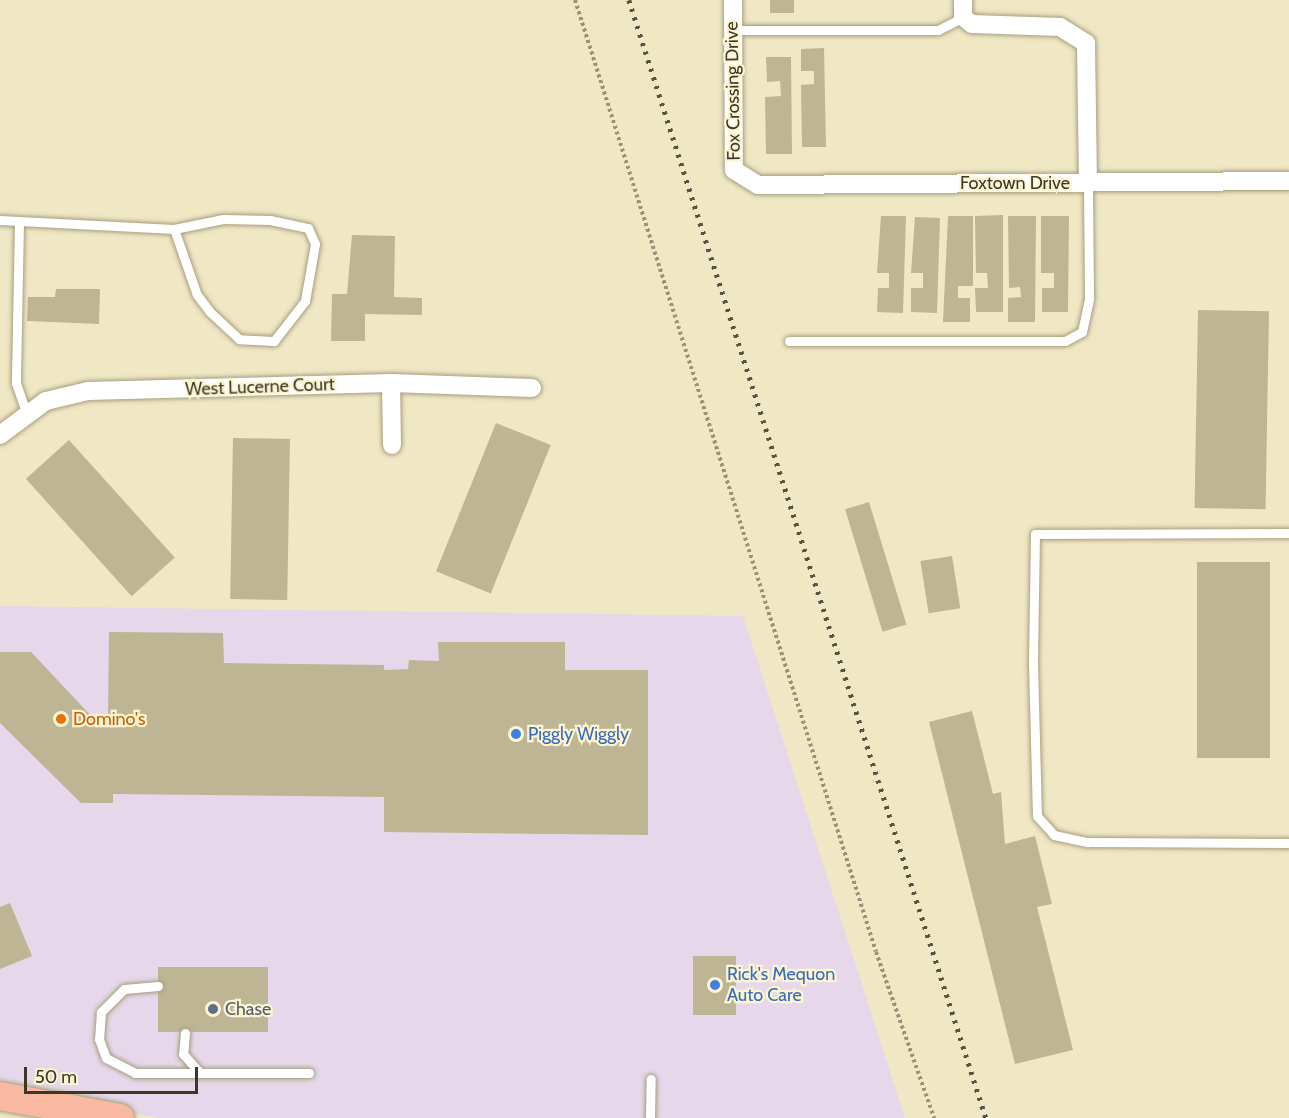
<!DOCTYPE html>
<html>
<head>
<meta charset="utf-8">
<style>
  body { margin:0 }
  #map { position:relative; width:1289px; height:1118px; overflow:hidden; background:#f0e7c5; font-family:Cabin,sans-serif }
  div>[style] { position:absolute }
  .commercial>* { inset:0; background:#e6d7ea }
  .building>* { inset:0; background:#bdb594; transform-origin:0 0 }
  .path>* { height:4px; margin-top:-2px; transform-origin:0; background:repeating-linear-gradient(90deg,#98927a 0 3px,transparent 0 6px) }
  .roads { filter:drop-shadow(0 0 2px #a69e7e) drop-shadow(0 0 2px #a69e7e) }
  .lane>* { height:9px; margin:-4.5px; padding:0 4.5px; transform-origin:4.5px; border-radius:4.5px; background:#fff }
  .street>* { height:18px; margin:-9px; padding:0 9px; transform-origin:9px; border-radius:9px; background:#fff }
  .primary>* { height:28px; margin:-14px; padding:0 14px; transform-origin:14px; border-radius:14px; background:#f8b9a0 }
  .rail>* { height:4.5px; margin-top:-2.25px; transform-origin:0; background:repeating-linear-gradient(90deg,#585443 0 3px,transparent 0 9px) }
  .dots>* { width:16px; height:16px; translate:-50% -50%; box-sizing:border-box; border:3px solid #fdf5d2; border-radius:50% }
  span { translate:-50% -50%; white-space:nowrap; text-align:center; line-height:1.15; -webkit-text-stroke:4.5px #fdf5d2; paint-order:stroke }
  .street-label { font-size:18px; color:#3b382a }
  .food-label { font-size:18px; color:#c56008 }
  .left { translate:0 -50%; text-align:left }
  .shop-label { font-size:18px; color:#366cbe }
  .service-label { font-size:18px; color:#4e5e75 }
  .scale { position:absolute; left:24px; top:1067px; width:174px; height:27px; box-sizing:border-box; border:3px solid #3b382a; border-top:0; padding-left:8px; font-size:18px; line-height:21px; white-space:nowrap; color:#3b382a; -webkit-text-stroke:4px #fdf5d2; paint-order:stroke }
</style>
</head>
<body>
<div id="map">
  <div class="commercial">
    <div style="clip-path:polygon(0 606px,743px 616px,905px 1118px,159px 1118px,0 1089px)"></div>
  </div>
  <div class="building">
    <div style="left:770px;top:0;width:24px;height:13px"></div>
    <div style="clip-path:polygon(824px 48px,826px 147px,802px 147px,801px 85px,814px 84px,814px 71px,801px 71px,801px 49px)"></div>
    <div style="clip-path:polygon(766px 57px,791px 57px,792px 154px,766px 154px,765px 97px,781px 96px,780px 81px,767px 82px)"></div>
    <div style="clip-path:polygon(1003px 215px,1003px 312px,976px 312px,975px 288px,988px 288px,987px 273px,976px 273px,975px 216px)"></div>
    <div style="clip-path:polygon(881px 216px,906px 216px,903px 313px,877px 312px,878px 288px,889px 288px,889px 273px,877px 273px)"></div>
    <div style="clip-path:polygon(948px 216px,973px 216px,973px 286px,958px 286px,958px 298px,970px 298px,970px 322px,943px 322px)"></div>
    <div style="clip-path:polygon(1008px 216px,1036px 216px,1035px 322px,1008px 322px,1008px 298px,1021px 297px,1020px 287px,1009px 288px)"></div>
    <div style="clip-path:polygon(1041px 216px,1069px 216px,1068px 312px,1042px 312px,1042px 288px,1054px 288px,1054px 273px,1041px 273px)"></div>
    <div style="clip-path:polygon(915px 217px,940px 218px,937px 313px,911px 312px,911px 288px,923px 288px,923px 273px,911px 273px)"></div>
    <div style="clip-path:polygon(352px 235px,395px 236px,394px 297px,422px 298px,422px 315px,365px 314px,365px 341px,331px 341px,332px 294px,347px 294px)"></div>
    <div style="clip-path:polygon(56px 289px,100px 289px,99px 324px,27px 321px,28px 297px,55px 297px)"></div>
    <div style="left:1198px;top:310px;width:71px;height:198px;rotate:1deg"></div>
    <div style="left:496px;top:423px;width:59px;height:160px;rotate:22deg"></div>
    <div style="left:233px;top:438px;width:57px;height:161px;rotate:1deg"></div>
    <div style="left:69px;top:440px;width:158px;height:58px;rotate:48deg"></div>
    <div style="left:869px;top:502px;width:128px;height:25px;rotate:73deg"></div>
    <div style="left:952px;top:556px;width:53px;height:32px;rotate:81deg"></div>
    <div style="left:1197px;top:562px;width:73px;height:196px"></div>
    <div style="clip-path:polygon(109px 632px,223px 633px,224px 663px,384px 665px,384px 670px,408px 669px,409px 660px,439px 661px,438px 642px,565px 642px,565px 670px,648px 670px,648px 835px,384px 832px,384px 797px,113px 794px,113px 803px,81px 803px,0 723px,0 652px,31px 652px,95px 720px,108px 720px)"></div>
    <div style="clip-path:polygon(972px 711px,993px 794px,1001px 792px,1005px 844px,1035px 836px,1052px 904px,1037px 907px,1073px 1050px,1015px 1064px,929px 722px)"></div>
    <div style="clip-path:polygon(10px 903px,32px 956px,0 969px,0 907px)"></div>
    <div style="left:693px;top:956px;width:43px;height:59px"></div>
    <div style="left:158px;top:967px;width:110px;height:65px"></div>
  </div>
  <div class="path">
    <div style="left:575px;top:0;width:998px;rotate:72.45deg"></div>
    <div style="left:876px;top:952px;width:176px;rotate:70.7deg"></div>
  </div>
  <div class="roads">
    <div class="lane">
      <div style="left:732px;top:30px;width:206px"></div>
      <div style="left:938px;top:30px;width:28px;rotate:-27deg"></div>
      <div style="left:0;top:220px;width:174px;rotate:3deg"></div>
      <div style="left:174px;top:229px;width:50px;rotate:-11.5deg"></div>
      <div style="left:223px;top:219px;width:47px;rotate:1.2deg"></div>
      <div style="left:270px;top:220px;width:39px;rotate:12deg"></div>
      <div style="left:308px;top:228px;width:17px;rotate:66deg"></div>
      <div style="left:315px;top:244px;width:58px;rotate:100deg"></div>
      <div style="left:305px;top:301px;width:51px;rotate:127.8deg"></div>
      <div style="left:274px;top:341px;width:35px;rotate:-177deg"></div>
      <div style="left:239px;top:339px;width:40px;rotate:-137deg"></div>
      <div style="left:210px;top:312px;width:21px;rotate:-127deg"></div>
      <div style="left:197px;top:295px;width:70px;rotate:-109.2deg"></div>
      <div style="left:19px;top:221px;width:162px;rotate:91.1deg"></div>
      <div style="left:16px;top:383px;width:31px;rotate:71deg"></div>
      <div style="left:789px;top:341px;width:276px"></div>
      <div style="left:1065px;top:341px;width:19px;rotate:-28deg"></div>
      <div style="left:1082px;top:332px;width:35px;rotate:-78deg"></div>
      <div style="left:1089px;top:298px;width:115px;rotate:-90.5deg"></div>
      <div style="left:1289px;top:533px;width:254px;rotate:179.8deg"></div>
      <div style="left:1035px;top:534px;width:130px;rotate:90.9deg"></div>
      <div style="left:1033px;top:664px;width:152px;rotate:88.5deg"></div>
      <div style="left:1037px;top:816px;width:25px;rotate:48deg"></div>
      <div style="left:1054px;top:835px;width:35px;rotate:12deg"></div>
      <div style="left:1088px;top:842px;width:201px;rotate:0.3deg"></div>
      <div style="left:158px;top:986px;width:34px;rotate:175deg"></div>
      <div style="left:124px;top:989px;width:33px;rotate:135deg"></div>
      <div style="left:101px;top:1012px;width:27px;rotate:94deg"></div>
      <div style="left:99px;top:1039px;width:20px;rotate:70deg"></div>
      <div style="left:106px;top:1058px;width:33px;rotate:27deg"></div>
      <div style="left:135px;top:1073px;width:174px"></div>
      <div style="left:185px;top:1033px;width:21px;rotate:95deg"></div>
      <div style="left:183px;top:1054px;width:25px;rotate:48deg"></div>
      <div style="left:650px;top:1118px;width:39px;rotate:-89deg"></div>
    </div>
    <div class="street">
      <div style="left:733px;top:0;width:170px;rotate:89.7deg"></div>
      <div style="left:734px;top:170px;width:28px;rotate:32deg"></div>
      <div style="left:758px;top:185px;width:531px;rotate:-0.43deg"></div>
      <div style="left:963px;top:0;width:17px;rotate:90deg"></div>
      <div style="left:963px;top:17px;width:11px;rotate:38deg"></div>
      <div style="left:972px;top:24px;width:88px;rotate:2deg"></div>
      <div style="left:1060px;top:27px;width:31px;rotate:32deg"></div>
      <div style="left:1086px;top:43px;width:140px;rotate:89.2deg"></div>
      <div style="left:391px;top:383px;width:62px;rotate:89.1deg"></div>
      <div style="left:0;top:435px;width:57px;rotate:-36.5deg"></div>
      <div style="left:46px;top:401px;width:43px;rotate:-13.4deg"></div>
      <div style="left:88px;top:391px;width:303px;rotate:-1.5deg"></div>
      <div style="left:391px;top:383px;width:141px;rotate:2deg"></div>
    </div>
    <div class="primary">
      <div style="left:0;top:1096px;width:122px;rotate:10.4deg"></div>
    </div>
  </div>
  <div class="rail">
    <div style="left:629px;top:0;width:1174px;rotate:72.29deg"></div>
  </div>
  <div class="dots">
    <div style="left:61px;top:719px;background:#e8710a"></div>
    <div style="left:516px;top:734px;background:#3f7fe0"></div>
    <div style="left:715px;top:985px;background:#3f7fe0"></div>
    <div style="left:213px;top:1009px;background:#5c6f8a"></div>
  </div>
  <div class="street-label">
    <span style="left:733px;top:91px;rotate:-91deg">Fox Crossing Drive</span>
    <span style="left:1015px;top:183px">Foxtown Drive</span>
    <span style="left:260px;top:387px;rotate:-2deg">West Lucerne Court</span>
  </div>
  <div class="food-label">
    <span class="left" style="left:73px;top:719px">Domino's</span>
  </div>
  <div class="shop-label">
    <span class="left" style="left:528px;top:734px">Piggly Wiggly</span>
    <span class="left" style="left:727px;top:985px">Rick's Mequon<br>Auto Care</span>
  </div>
  <div class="service-label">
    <span class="left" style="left:225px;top:1009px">Chase</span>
  </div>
  <div class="scale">50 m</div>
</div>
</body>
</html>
